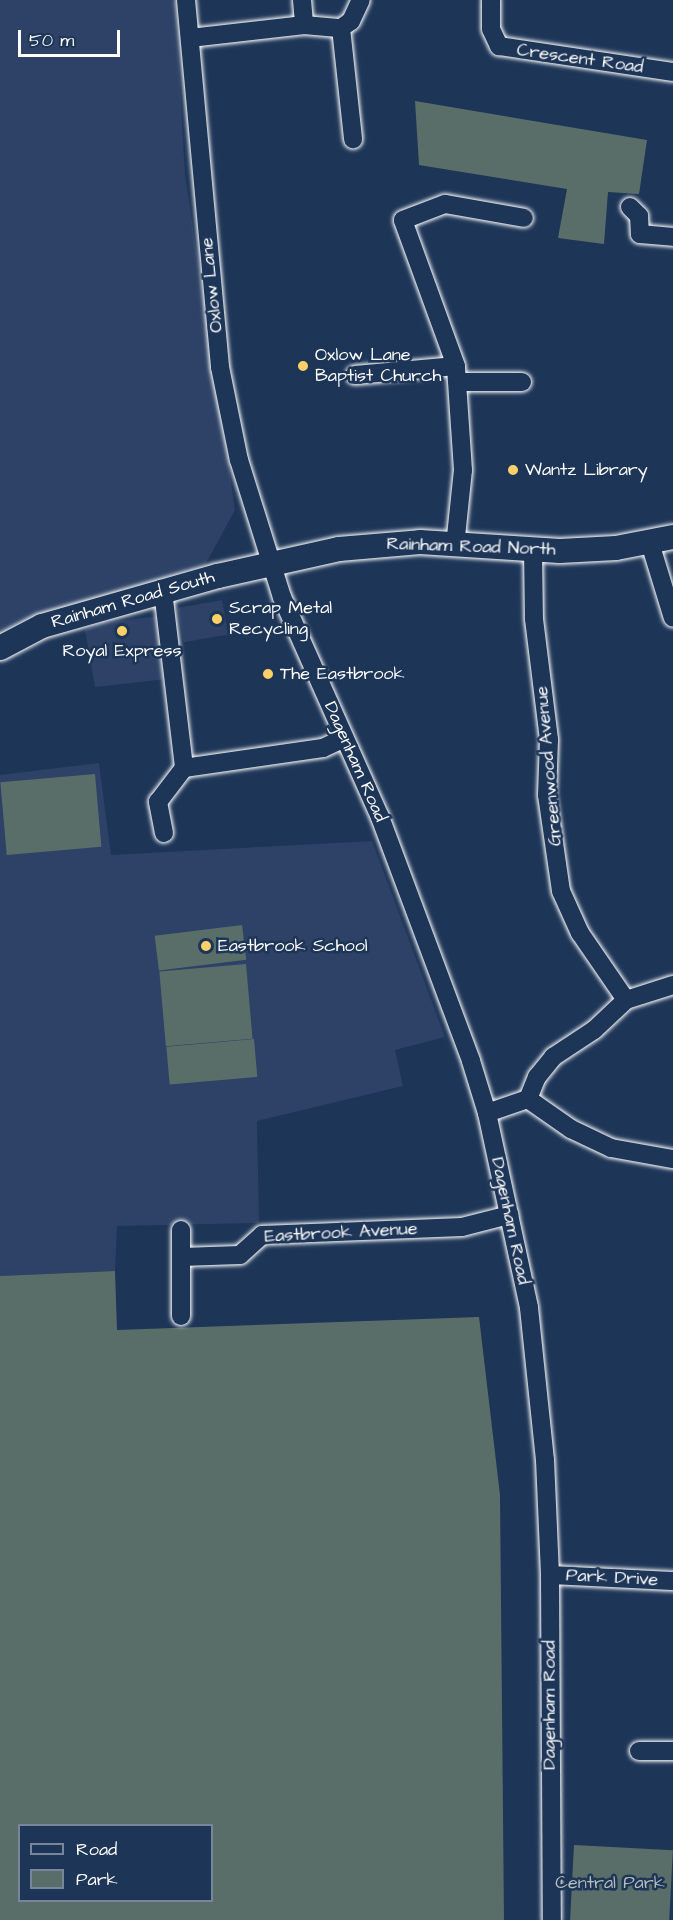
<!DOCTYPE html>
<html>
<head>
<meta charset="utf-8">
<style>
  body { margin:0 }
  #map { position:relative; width:673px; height:1920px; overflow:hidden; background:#1d3557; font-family:"Architects Daughter",sans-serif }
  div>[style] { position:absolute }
  .built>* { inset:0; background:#2d4266; transform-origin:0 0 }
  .green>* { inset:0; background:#5a6e69; transform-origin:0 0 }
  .roads { filter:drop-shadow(0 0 2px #fff) drop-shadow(0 0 2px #fff) }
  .minor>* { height:18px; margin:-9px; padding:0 9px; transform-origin:9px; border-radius:9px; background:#1d3557 }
  .major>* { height:24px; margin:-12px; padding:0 12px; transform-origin:12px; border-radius:12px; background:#1d3557 }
  .dots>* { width:16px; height:16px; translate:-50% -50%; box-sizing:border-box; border:3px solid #1d3557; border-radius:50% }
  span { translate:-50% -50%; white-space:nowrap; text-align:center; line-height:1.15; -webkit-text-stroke:5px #1d3557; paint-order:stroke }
  .street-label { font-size:18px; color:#fff }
  .poi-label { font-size:18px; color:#fff }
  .left { translate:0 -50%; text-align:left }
  .park-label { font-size:18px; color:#b5bebc }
  .legend { position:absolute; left:18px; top:1824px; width:195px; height:78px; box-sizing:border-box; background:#1d3557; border:2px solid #77869a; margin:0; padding:8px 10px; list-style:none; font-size:18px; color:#fff }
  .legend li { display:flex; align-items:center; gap:12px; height:30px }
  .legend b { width:30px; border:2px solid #77869a }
  .scale { position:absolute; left:18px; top:30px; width:102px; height:27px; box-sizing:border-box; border:3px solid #fff; border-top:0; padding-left:8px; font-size:18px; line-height:21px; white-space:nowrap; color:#fff; -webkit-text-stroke:4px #1d3557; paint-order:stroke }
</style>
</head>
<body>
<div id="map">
  <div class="built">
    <div style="clip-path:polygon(0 0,175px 0,185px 175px,235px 510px,205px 565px,24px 620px,0 632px)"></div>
    <div style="left:222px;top:600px;width:35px;height:45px;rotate:80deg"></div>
    <div style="clip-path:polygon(168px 615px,176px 678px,95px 687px,85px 630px,102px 623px)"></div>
    <div style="clip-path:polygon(99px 763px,111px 855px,372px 841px,445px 1037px,395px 1050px,403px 1086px,257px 1121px,259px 1223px,117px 1226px,115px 1271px,0 1276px,0 775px)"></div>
  </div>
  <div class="green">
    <div style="clip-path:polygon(415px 101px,647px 140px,639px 194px,608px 192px,604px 244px,558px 238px,567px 189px,419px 165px)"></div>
    <div style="left:95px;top:774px;width:73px;height:95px;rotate:85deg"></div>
    <div style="left:242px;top:925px;width:35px;height:88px;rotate:83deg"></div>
    <div style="left:246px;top:964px;width:75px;height:87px;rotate:85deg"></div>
    <div style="left:254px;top:1039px;width:38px;height:88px;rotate:85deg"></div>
    <div style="clip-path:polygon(evenodd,115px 1271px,117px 1330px,479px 1317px,500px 1495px,504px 1920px,0 1920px,0 1276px,115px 1271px,20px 1826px,212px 1826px,212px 1900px,20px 1900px,20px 1826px)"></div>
    <div style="left:574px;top:1845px;width:99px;height:75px;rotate:3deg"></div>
  </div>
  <div class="roads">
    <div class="minor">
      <div style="left:186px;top:0;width:369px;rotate:84.7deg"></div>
      <div style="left:220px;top:367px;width:95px;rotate:78.5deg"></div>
      <div style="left:239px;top:460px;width:144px;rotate:72.6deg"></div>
      <div style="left:282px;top:597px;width:241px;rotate:66deg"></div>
      <div style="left:380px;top:817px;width:260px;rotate:69.5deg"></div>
      <div style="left:471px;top:1061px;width:54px;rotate:72.9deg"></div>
      <div style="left:487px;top:1113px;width:199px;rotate:77.8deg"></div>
      <div style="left:529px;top:1308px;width:153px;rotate:84deg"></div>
      <div style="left:545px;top:1460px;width:115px;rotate:87.5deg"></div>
      <div style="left:550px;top:1575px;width:345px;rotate:89.7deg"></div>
      <div style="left:302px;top:0;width:25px;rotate:85deg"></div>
      <div style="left:491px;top:0;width:29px;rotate:90deg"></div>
      <div style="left:491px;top:29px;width:19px;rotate:65deg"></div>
      <div style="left:499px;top:46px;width:176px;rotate:8.5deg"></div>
      <div style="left:341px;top:28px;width:112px;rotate:83.8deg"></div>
      <div style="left:341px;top:28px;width:12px;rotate:-35deg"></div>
      <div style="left:351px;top:21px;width:23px;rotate:-65deg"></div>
      <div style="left:190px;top:38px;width:115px;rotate:-6.5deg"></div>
      <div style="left:304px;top:25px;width:37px;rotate:5deg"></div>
      <div style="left:630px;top:207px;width:13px;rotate:45deg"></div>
      <div style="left:639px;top:216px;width:18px;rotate:87deg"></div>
      <div style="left:640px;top:234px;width:33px;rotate:5deg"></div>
      <div style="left:355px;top:375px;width:101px;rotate:-5.1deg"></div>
      <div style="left:459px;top:382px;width:63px"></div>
      <div style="left:650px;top:543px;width:78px;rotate:73deg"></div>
      <div style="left:455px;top:546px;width:76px;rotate:-84deg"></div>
      <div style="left:463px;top:470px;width:104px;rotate:-93.9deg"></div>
      <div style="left:456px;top:366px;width:155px;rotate:-110deg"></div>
      <div style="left:403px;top:220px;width:45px;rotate:-20.9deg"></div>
      <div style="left:445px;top:204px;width:80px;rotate:10deg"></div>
      <div style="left:533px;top:550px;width:69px;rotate:89.2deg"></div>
      <div style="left:534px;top:619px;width:122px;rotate:82.9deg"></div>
      <div style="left:549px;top:740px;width:55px;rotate:92.1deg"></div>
      <div style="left:547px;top:795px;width:97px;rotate:81.7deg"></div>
      <div style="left:561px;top:891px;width:46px;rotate:65.7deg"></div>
      <div style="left:580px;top:933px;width:81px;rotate:55.5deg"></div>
      <div style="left:163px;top:591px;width:178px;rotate:83.2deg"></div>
      <div style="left:184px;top:768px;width:140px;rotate:-8.2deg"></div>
      <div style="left:323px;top:748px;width:23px;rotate:-25deg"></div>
      <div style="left:164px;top:833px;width:32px;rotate:-101deg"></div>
      <div style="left:158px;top:802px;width:43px;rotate:-52.6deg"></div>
      <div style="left:528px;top:1099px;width:52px;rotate:34.9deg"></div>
      <div style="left:571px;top:1129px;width:44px;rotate:25.4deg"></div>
      <div style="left:611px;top:1148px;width:63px;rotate:10.1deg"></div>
      <div style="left:487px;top:1113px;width:43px;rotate:-18.9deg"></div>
      <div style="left:528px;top:1099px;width:24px;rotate:-68deg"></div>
      <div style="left:537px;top:1077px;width:26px;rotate:-51deg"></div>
      <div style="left:553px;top:1057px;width:49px;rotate:-33.4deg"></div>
      <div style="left:594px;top:1030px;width:44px;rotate:-43.2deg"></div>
      <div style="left:626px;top:1000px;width:49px;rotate:-17.7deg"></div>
      <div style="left:181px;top:1230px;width:86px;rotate:90deg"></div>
      <div style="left:181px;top:1257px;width:59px;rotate:-1.9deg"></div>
      <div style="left:240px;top:1255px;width:30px;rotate:-42deg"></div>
      <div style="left:262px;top:1235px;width:200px;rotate:-2.3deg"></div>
      <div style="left:462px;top:1227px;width:49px;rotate:-14.3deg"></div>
      <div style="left:550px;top:1575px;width:123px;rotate:2.8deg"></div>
      <div style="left:639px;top:1751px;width:34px"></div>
    </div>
    <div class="major">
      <div style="left:0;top:648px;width:47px;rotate:-27.6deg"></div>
      <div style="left:42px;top:626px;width:183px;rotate:-15.9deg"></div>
      <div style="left:218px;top:576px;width:124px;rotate:-12.6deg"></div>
      <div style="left:339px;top:549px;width:81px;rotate:-4.9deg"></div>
      <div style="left:420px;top:542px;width:140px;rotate:3.7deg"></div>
      <div style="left:560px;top:551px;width:56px;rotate:-3.1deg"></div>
      <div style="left:616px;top:548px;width:58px;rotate:-10.9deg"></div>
    </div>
  </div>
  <div class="dots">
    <div style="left:303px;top:366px;background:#ffd166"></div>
    <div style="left:513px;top:470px;background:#ffd166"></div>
    <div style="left:217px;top:619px;background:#ffd166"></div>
    <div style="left:122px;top:631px;background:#ffd166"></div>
    <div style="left:268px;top:674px;background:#ffd166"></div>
    <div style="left:206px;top:946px;background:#ffd166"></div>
  </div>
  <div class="street-label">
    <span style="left:580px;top:59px;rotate:8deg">Crescent Road</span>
    <span style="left:212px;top:285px;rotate:-96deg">Oxlow Lane</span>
    <span style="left:471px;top:547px;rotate:2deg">Rainham Road North</span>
    <span style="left:133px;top:600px;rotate:-16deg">Rainham Road South</span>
    <span style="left:355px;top:762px;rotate:66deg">Dagenham Road</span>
    <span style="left:549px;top:766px;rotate:-95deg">Greenwood Avenue</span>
    <span style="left:510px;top:1221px;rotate:78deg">Dagenham Road</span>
    <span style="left:341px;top:1233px;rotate:-3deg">Eastbrook Avenue</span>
    <span style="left:612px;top:1578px;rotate:3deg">Park Drive</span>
    <span style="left:550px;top:1705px;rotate:-90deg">Dagenham Road</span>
  </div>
  <div class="poi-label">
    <span class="left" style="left:315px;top:366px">Oxlow Lane<br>Baptist Church</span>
    <span class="left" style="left:525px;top:470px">Wantz Library</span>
    <span class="left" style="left:229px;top:619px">Scrap Metal<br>Recycling</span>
    <span style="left:122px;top:651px">Royal Express</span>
    <span class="left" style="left:280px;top:674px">The Eastbrook</span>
    <span class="left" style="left:218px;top:946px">Eastbrook School</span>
  </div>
  <div class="park-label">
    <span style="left:610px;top:1883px">Central Park</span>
  </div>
  <ul class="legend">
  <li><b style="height:8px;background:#1d3557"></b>Road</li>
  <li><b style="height:16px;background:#5a6e69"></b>Park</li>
  </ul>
  <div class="scale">50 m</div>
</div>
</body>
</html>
